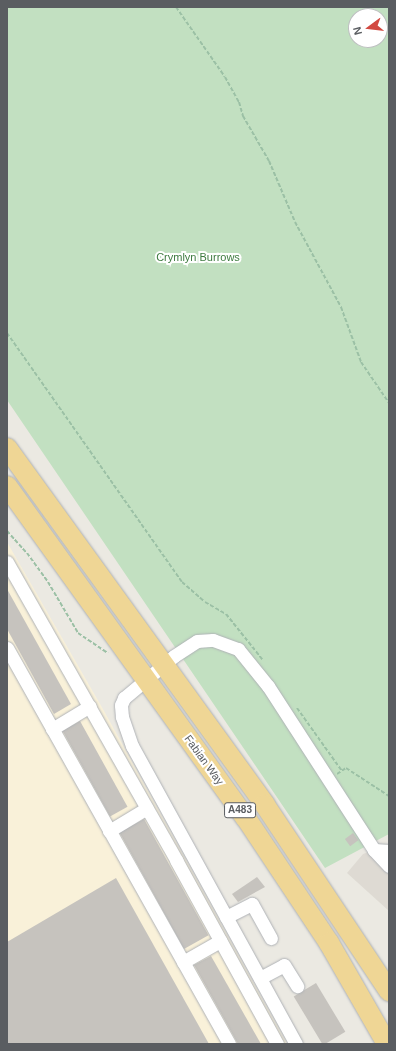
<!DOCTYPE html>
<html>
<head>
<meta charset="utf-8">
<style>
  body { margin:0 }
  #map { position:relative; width:396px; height:1051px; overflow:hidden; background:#ebe9e2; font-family:Helvetica,sans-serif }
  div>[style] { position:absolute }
  .commercial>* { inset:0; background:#f9f1d9 }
  .education>* { inset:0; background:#dedad3 }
  .green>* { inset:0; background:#c2e0c1 }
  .building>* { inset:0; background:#c6c3be; transform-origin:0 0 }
  .path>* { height:2px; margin-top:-1px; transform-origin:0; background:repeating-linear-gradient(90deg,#9bc0a5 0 4px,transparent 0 6px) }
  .roads { filter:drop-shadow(0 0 1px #afb2b6) drop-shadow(0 0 1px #afb2b6) }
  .minor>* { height:13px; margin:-6.5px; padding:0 6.5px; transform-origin:6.5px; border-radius:6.5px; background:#fff }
  .highway>* { height:20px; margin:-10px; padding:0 10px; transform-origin:10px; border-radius:10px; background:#efd695 }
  span { translate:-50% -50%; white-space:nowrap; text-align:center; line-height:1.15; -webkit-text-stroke:4px #fff; paint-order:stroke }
  .shield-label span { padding:1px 3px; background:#fff; border:1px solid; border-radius:3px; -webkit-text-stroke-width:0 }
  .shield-label { font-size:10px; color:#5a5d61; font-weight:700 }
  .park-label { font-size:11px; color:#3e7b40 }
  .street-label { font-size:11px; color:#5a5d61 }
  .frame { position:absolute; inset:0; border:8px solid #5a5d61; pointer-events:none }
  .north { position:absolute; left:348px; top:8px; width:40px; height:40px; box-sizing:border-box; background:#fff; border:1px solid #bdbec0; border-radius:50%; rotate:255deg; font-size:11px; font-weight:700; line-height:16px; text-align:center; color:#5a5d61 }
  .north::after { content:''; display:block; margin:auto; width:14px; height:18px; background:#d24941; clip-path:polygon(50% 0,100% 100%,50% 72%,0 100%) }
</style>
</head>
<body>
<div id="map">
  <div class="commercial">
    <div style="clip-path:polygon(7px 542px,104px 711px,287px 1044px,7px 1044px)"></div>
  </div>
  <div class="education">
    <div style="clip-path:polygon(389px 845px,389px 911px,347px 873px,363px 854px)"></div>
  </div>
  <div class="green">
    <div style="clip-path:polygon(evenodd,7px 7px,389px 7px,389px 834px,325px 868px,7px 400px,7px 7px,356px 16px,380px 16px,380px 40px,356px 40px,356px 16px)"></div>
  </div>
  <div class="building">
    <div style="clip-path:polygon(7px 589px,71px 704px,54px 714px,7px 629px)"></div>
    <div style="left:80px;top:721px;width:98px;height:20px;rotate:61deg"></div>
    <div style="left:144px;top:819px;width:133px;height:28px;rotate:61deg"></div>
    <div style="left:353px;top:833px;width:9px;height:10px;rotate:54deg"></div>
    <div style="clip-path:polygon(257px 877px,265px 887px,238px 902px,232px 894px)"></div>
    <div style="clip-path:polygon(116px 878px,209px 1044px,7px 1044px,7px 942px)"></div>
    <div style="clip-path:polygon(211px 956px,261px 1044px,238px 1044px,194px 965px)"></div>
    <div style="left:316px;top:983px;width:57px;height:26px;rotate:59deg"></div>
  </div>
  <div class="path">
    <div style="left:176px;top:7px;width:85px;rotate:55deg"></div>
    <div style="left:225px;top:77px;width:29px;rotate:61deg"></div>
    <div style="left:239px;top:102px;width:15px;rotate:74deg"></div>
    <div style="left:243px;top:116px;width:52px;rotate:60deg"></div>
    <div style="left:269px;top:161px;width:66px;rotate:66.9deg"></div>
    <div style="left:295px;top:222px;width:97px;rotate:61.6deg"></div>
    <div style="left:341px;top:307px;width:59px;rotate:70deg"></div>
    <div style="left:361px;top:362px;width:50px;rotate:55.7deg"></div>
    <div style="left:7px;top:333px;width:304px;rotate:54.9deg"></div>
    <div style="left:182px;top:582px;width:30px;rotate:41deg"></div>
    <div style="left:205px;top:602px;width:24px;rotate:30deg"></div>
    <div style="left:226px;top:614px;width:58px;rotate:51.3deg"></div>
    <div style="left:7px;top:531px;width:30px;rotate:48deg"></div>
    <div style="left:27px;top:553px;width:36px;rotate:54deg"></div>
    <div style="left:48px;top:582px;width:59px;rotate:59.5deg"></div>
    <div style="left:78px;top:633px;width:36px;rotate:34deg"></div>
    <div style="left:297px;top:708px;width:77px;rotate:54.5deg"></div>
    <div style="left:337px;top:774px;width:11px;rotate:-34deg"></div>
    <div style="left:346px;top:768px;width:51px;rotate:33.1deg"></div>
  </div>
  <div class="roads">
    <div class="minor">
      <div style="left:7px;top:562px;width:343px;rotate:60.4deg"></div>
      <div style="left:176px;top:860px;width:210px;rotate:61.2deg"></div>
      <div style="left:7px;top:648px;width:454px;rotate:60.7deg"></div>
      <div style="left:52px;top:729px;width:44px;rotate:-31.2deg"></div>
      <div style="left:109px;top:831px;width:44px;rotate:-31.2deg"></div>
      <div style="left:374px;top:850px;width:22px;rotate:47deg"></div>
      <div style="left:226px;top:917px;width:29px;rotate:-27deg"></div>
      <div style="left:252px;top:904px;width:39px;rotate:61deg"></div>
      <div style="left:183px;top:962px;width:43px;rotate:-29.6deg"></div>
      <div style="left:260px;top:978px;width:27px;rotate:-28deg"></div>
      <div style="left:284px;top:965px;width:25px;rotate:58deg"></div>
      <div style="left:296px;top:1044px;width:340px;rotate:-118.8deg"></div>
      <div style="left:132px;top:746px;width:31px;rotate:-109deg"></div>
      <div style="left:122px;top:717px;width:12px;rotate:-95deg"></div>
      <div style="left:121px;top:705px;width:8px;rotate:-67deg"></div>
      <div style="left:124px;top:698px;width:65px;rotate:-40deg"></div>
      <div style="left:174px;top:656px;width:27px;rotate:-33deg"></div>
      <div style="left:197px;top:641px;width:16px;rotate:-4deg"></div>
      <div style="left:213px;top:640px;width:27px;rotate:20deg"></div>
      <div style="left:238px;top:649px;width:48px;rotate:51deg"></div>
      <div style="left:268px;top:686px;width:195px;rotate:57.1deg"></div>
      <div style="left:374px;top:850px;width:15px;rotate:4deg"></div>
    </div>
    <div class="highway">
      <div style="left:7px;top:448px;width:440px;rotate:54.1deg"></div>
      <div style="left:265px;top:805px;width:224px;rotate:56.3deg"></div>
      <div style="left:7px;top:486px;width:409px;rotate:54.3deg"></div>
      <div style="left:246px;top:818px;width:150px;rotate:56.4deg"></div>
      <div style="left:329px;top:943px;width:116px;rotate:60.1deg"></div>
    </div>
  </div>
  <div class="shield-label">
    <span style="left:240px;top:810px">A483</span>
  </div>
  <div class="park-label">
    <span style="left:198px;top:257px">Crymlyn Burrows</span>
  </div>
  <div class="street-label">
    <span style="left:204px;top:760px;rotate:54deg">Fabian Way</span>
  </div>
  <div class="frame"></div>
  <div class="north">N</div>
</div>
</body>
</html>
